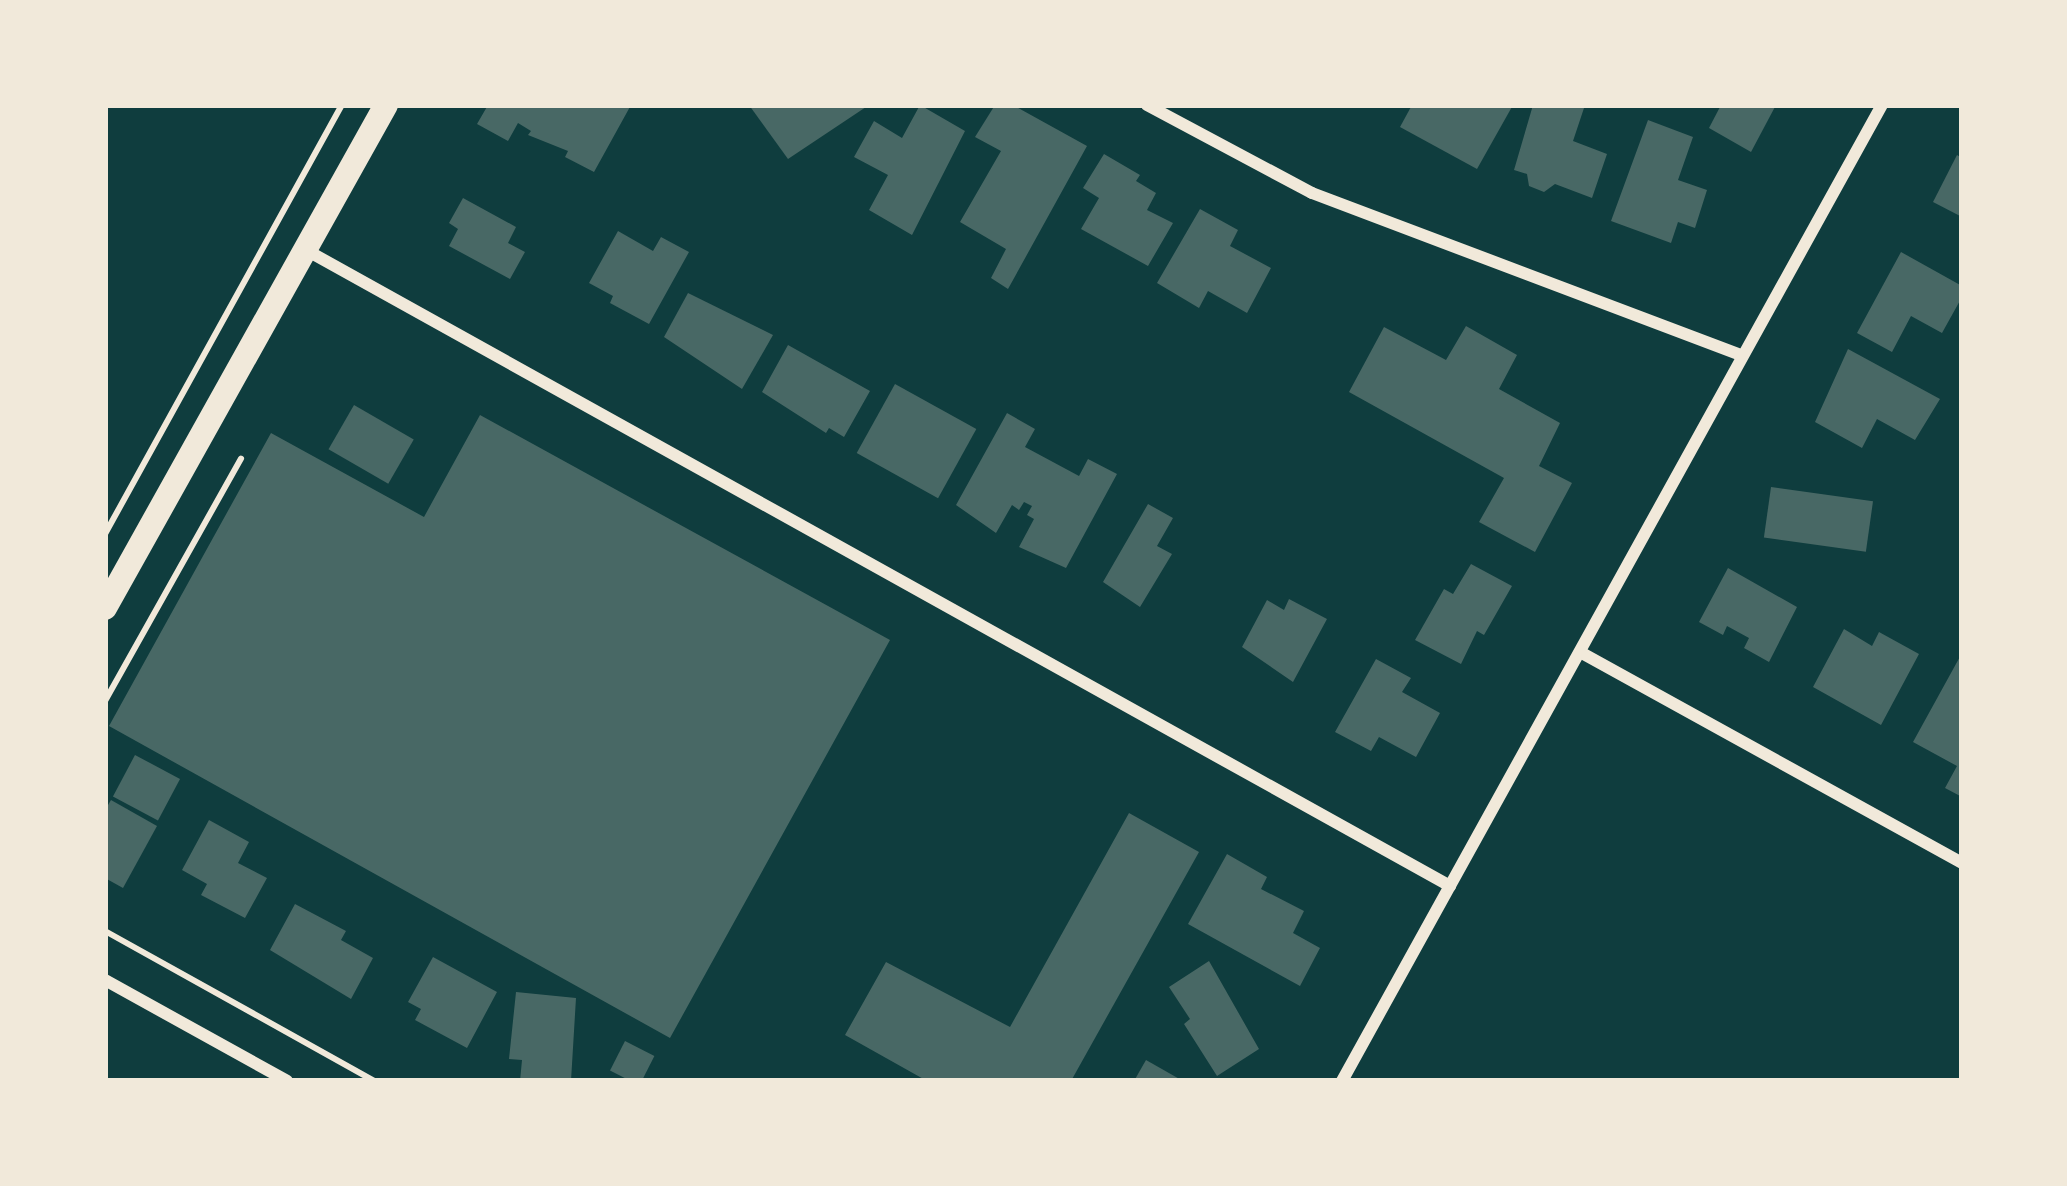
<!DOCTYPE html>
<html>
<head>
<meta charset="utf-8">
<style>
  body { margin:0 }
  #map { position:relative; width:2067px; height:1186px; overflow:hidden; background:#0f3d3e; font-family:"Roboto Serif",serif }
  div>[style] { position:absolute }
  .building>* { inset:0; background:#486865; transform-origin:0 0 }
  .path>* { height:6px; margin:-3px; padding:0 3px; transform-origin:3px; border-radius:3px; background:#f1e9da }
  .minor>* { height:12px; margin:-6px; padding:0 6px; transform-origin:6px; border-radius:6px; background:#f1e9da }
  .secondary>* { height:24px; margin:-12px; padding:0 12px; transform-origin:12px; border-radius:12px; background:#f1e9da }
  span { translate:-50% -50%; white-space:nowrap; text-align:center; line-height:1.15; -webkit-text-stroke:9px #f1e9da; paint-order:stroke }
  .frame { position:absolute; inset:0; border:108px solid #f1e9da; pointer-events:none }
</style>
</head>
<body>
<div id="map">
  <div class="building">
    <div style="clip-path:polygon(488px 105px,631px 105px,594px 172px,565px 157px,568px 151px,528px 135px,531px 131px,518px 123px,508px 141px,477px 124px)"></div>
    <div style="clip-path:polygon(749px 105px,869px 105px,788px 159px)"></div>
    <div style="clip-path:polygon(920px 105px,965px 131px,912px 235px,869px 210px,888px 175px,854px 157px,874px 121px,902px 138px)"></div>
    <div style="clip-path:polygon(995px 105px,1013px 105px,1087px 146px,1008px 289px,991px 278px,1006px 249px,960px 222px,1001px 151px,975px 137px)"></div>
    <div style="clip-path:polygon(1412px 105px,1513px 105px,1477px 169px,1400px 127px)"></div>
    <div style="clip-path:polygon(1533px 105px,1585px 105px,1573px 141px,1607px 154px,1592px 198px,1555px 184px,1544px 192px,1529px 186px,1527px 174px,1514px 170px)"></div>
    <div style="clip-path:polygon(1721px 105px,1776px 105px,1751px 152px,1709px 128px)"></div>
    <div style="clip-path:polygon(1648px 120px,1693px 137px,1678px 180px,1707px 190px,1695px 228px,1678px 222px,1671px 243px,1611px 221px)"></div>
    <div style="clip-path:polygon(1104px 154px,1140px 175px,1136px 181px,1156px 193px,1147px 210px,1173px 223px,1148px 266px,1081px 229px,1099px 198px,1083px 188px)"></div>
    <div style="clip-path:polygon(1957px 155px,1962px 158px,1962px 217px,1933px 202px)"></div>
    <div style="clip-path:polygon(463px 198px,516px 227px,508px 243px,525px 252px,510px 279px,449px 246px,458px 229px,449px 223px)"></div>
    <div style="clip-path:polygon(1200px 209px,1238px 230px,1230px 246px,1271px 268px,1247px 313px,1208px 291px,1199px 308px,1157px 283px)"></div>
    <div style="clip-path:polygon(618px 231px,653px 251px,661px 237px,689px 252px,649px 324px,610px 303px,613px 296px,589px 283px)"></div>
    <div style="clip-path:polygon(1901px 252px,1962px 286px,1962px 297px,1942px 333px,1911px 316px,1892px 352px,1857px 333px)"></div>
    <div style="clip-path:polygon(688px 293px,773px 335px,742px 389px,664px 337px)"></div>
    <div style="clip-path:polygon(1466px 326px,1517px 355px,1499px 389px,1560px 423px,1539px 466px,1572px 483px,1535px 552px,1479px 522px,1504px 478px,1349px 392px,1384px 327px,1446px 360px)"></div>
    <div style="clip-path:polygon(788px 345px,870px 391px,844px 437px,829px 428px,826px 433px,762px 392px)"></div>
    <div style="clip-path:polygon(1848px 349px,1940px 399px,1915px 440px,1877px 419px,1862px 448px,1815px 422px)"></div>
    <div style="left:895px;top:384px;width:93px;height:79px;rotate:29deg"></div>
    <div style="left:354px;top:405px;width:69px;height:51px;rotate:30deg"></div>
    <div style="clip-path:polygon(1007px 413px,1035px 429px,1025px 447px,1079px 476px,1088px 459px,1117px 474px,1066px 568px,1019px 547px,1034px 519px,1027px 515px,1032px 506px,1024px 502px,1019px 510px,1012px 505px,996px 533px,956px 505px)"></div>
    <div style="clip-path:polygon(480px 415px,890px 640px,670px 1038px,109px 726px,271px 433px,424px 517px)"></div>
    <div style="left:1771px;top:487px;width:103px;height:51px;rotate:8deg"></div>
    <div style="clip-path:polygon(1148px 504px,1173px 518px,1157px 546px,1172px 554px,1140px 607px,1103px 582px)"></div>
    <div style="clip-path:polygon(1471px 564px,1512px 586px,1484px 635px,1477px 631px,1461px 664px,1415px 640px,1444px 589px,1453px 594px)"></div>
    <div style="clip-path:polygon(1728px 568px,1797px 607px,1769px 662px,1744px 648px,1749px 638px,1727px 626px,1723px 635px,1699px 622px)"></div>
    <div style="clip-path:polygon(1289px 599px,1327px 619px,1293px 682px,1242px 647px,1267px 600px,1284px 610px)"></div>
    <div style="clip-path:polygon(1844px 629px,1872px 646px,1879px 632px,1919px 654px,1881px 725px,1813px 687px)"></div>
    <div style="clip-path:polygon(1962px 653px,1962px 797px,1945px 788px,1957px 766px,1913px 742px)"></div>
    <div style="clip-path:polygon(1376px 659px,1411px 678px,1402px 692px,1440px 713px,1416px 757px,1379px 737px,1371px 751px,1335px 732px)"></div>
    <div style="left:135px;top:755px;width:51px;height:47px;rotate:28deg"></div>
    <div style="clip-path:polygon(111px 800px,157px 826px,123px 888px,105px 878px,105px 810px)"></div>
    <div style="clip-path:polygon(1129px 813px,1199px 852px,1071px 1081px,927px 1081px,845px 1035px,886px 962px,1010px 1027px)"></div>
    <div style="clip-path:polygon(209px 820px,249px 842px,238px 863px,267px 878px,245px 918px,201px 895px,207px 884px,182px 870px)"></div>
    <div style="clip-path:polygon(1227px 854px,1267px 877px,1261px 889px,1304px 911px,1293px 933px,1320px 948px,1300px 986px,1188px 924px)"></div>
    <div style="clip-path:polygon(295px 904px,346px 931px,341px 940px,373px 958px,351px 999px,270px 950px)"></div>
    <div style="clip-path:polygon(433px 957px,497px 992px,467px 1048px,415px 1020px,421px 1009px,408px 1002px)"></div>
    <div style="clip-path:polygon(1209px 961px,1259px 1049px,1217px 1076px,1184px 1024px,1190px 1019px,1169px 987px)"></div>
    <div style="clip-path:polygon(516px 992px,576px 998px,571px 1081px,520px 1081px,522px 1060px,509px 1059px)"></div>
    <div style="left:625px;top:1041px;width:33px;height:33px;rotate:27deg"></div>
    <div style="clip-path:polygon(1146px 1060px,1183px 1081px,1134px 1081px)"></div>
  </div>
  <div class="path">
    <div style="left:105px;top:534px;width:490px;rotate:-61.1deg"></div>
    <div style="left:105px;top:701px;width:278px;rotate:-60.7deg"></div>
    <div style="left:105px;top:931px;width:309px;rotate:29.1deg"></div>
  </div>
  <div class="minor">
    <div style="left:1147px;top:105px;width:187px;rotate:28.1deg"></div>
    <div style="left:1312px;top:193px;width:458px;rotate:20.7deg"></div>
    <div style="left:306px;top:250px;width:1309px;rotate:29.07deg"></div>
    <div style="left:1580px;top:652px;width:436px;rotate:28.9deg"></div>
    <div style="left:105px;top:980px;width:208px;rotate:29deg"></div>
    <div style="left:1342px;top:1081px;width:1115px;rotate:-61.05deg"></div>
  </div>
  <div class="secondary">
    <div style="left:105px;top:608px;width:576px;rotate:-60.81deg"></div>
  </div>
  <div class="frame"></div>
</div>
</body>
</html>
